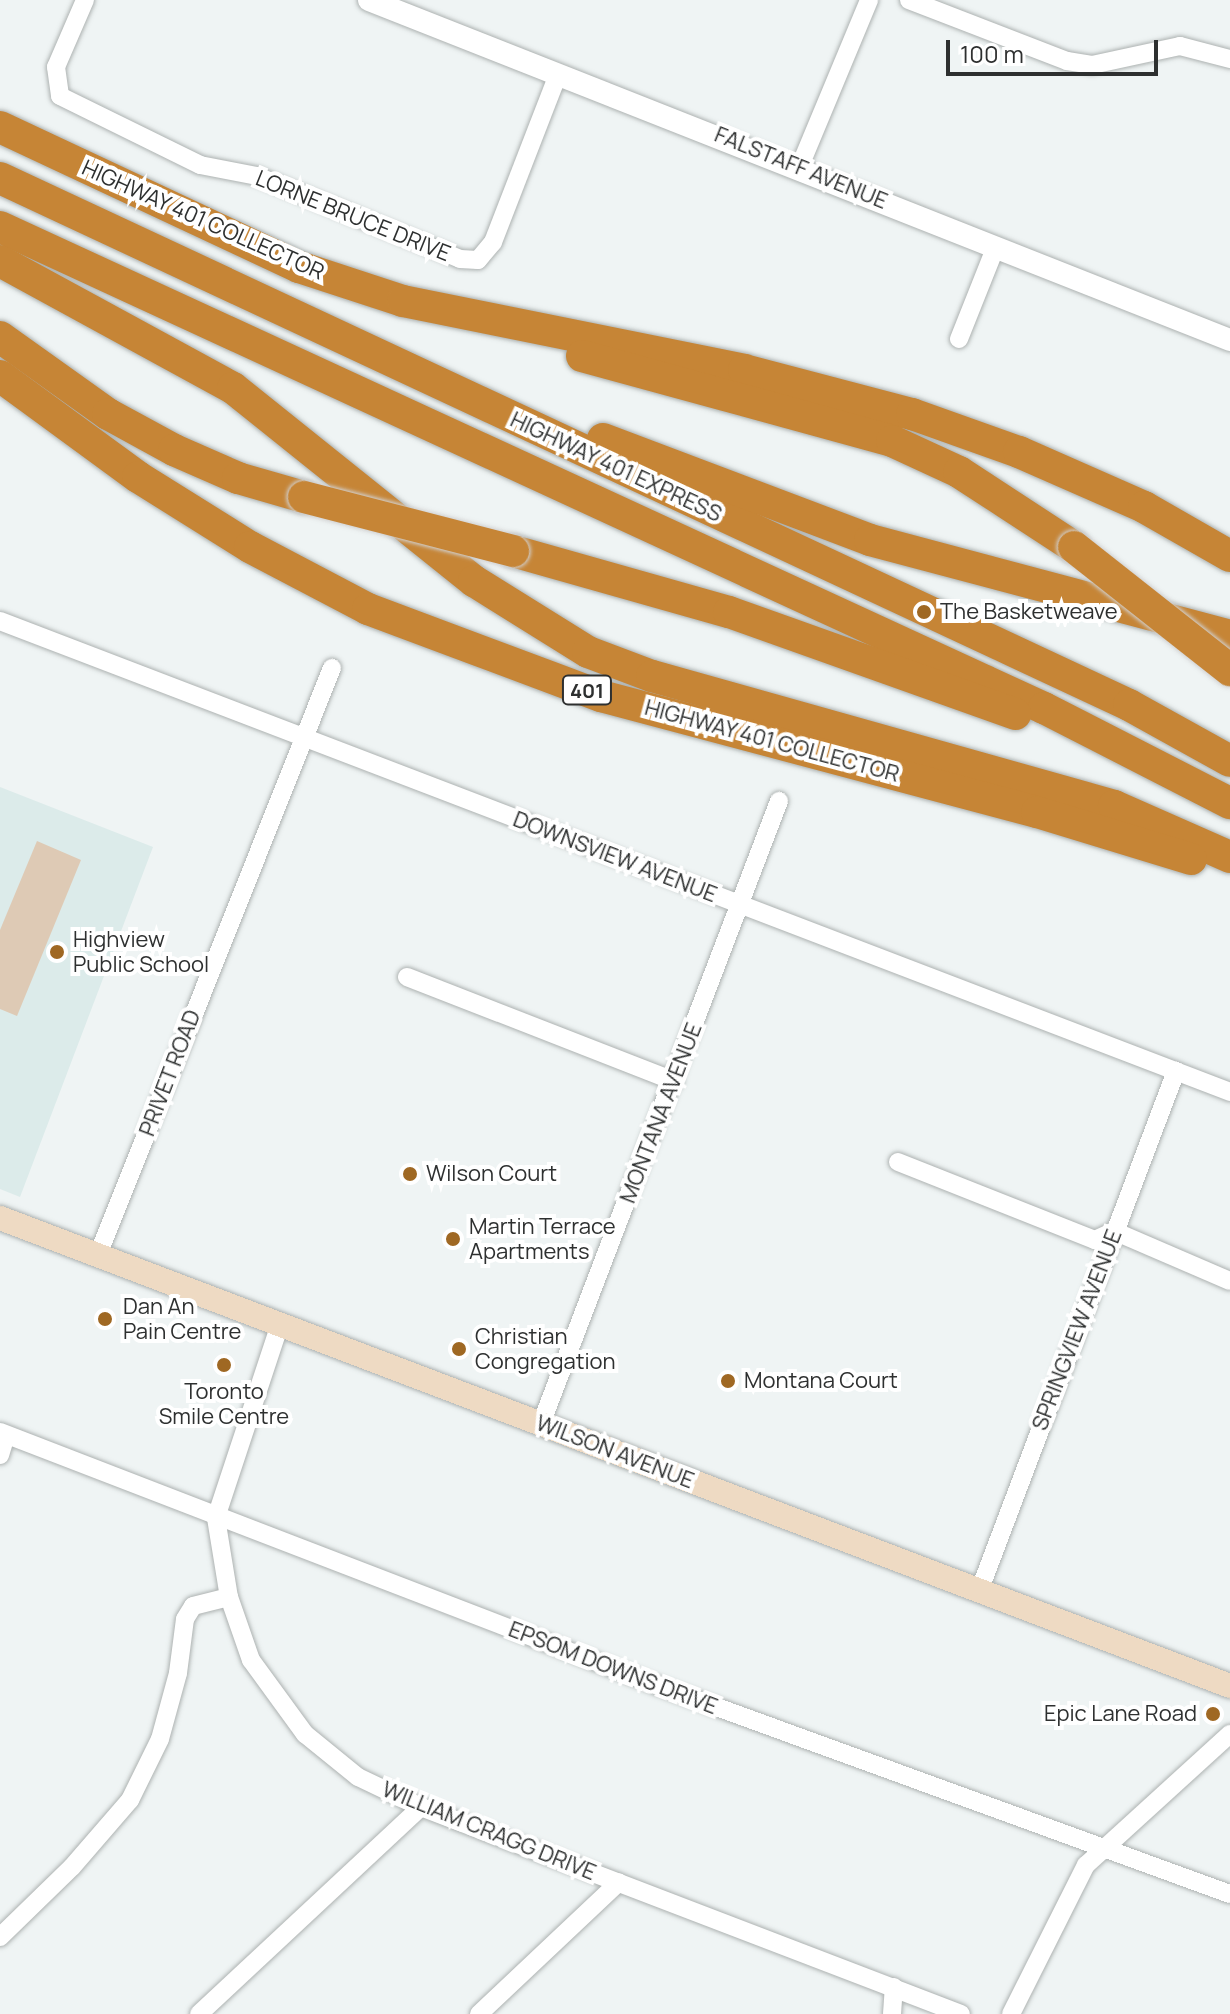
<!DOCTYPE html>
<html>
<head>
<meta charset="utf-8">
<style>
  body { margin:0 }
  #map { position:relative; width:1230px; height:2014px; overflow:hidden; background:#eff4f4; font-family:Manrope,sans-serif }
  div>[style] { position:absolute }
  .built>* { inset:0; background:#dcebea }
  .green>* { inset:0; background:#decab5 }
  .roads { filter:drop-shadow(0 0 2px #adb2b1) drop-shadow(0 0 2px #adb2b1) }
  .minor>* { height:18px; margin:-9px; padding:0 9px; transform-origin:9px; border-radius:9px; background:#fff }
  .tertiary>* { height:22px; margin:-11px; padding:0 11px; transform-origin:11px; border-radius:11px; background:#fff }
  .secondary>* { height:24px; margin:-12px; padding:0 12px; transform-origin:12px; border-radius:12px; background:#eedac3 }
  .motorway>* { height:32px; margin:-16px; padding:0 16px; transform-origin:16px; border-radius:16px; background:#c68536 }
  .bridges { filter:drop-shadow(0 0 2px #d1d1d1) drop-shadow(0 0 2px #d1d1d1) }
  .motorway-bridge>* { height:32px; margin:-16px; padding:0 16px; transform-origin:16px; border-radius:16px; background:#c68536 }
  .dots>* { width:22px; height:22px; translate:-50% -50%; box-sizing:border-box; border:4px solid #fff; border-radius:50% }
  span { translate:-50% -50%; white-space:nowrap; text-align:center; line-height:1.15; -webkit-text-stroke:8px #fff; paint-order:stroke }
  .shield-label span { padding:2px 6px; background:#fff; border:2px solid; border-radius:6px; -webkit-text-stroke-width:0 }
  .shield-label { font-size:20px; color:#2e3030; font-weight:700 }
  .street-label { font-size:22px; color:#2e3030 }
  .poi-label { font-size:22px; color:#2e3030 }
  .left { translate:0 -50%; text-align:left }
  .right { translate:-100% -50%; text-align:right }
  .scale { position:absolute; left:946px; top:40px; width:212px; height:36px; box-sizing:border-box; border:4px solid #2e3030; border-top:0; padding-left:10px; font-size:24px; line-height:28px; white-space:nowrap; color:#2e3030; -webkit-text-stroke:6px #fff; paint-order:stroke }
</style>
</head>
<body>
<div id="map">
  <div class="built">
    <div style="clip-path:polygon(0 787px,153px 847px,20px 1197px,0 1189px)"></div>
  </div>
  <div class="green">
    <div style="clip-path:polygon(37px 841px,81px 860px,17px 1016px,0 1009px,0 930px)"></div>
  </div>
  <div class="roads">
    <div class="minor">
      <div style="left:85px;top:0;width:73px;rotate:113.4deg"></div>
      <div style="left:56px;top:67px;width:29px;rotate:82deg"></div>
      <div style="left:60px;top:96px;width:156px;rotate:26.2deg"></div>
      <div style="left:200px;top:165px;width:58px;rotate:10.9deg"></div>
      <div style="left:257px;top:176px;width:219px;rotate:22.2deg"></div>
      <div style="left:460px;top:259px;width:18px;rotate:3deg"></div>
      <div style="left:478px;top:260px;width:23px;rotate:-50deg"></div>
      <div style="left:493px;top:242px;width:180px;rotate:-68.8deg"></div>
      <div style="left:909px;top:0;width:169px;rotate:21.1deg"></div>
      <div style="left:1067px;top:61px;width:25px;rotate:9deg"></div>
      <div style="left:1092px;top:65px;width:90px;rotate:-12.2deg"></div>
      <div style="left:1180px;top:46px;width:52px;rotate:14.6deg"></div>
      <div style="left:800px;top:166px;width:180px;rotate:-67.4deg"></div>
      <div style="left:959px;top:339px;width:100px;rotate:-68.3deg"></div>
      <div style="left:0;top:621px;width:1317px;rotate:20.95deg"></div>
      <div style="left:407px;top:977px;width:287px;rotate:21.3deg"></div>
      <div style="left:898px;top:1162px;width:212px;rotate:21.6deg"></div>
      <div style="left:1095px;top:1240px;width:21px;rotate:-25deg"></div>
      <div style="left:1114px;top:1231px;width:126px;rotate:23.3deg"></div>
      <div style="left:98px;top:1255px;width:632px;rotate:-68.27deg"></div>
      <div style="left:279px;top:1327px;width:201px;rotate:108.3deg"></div>
      <div style="left:216px;top:1518px;width:80px;rotate:80.7deg"></div>
      <div style="left:229px;top:1597px;width:67px;rotate:70.8deg"></div>
      <div style="left:251px;top:1660px;width:92px;rotate:53.9deg"></div>
      <div style="left:305px;top:1734px;width:68px;rotate:39.1deg"></div>
      <div style="left:358px;top:1777px;width:70px;rotate:25.5deg"></div>
      <div style="left:421px;top:1807px;width:578px;rotate:20.97deg"></div>
      <div style="left:541px;top:1424px;width:667px;rotate:-69.09deg"></div>
      <div style="left:0;top:1432px;width:706px;rotate:21.08deg"></div>
      <div style="left:659px;top:1686px;width:608px;rotate:20.02deg"></div>
      <div style="left:0;top:1455px;width:21px;rotate:-73deg"></div>
      <div style="left:980px;top:1589px;width:554px;rotate:-69.27deg"></div>
      <div style="left:0;top:1937px;width:100px;rotate:-44.2deg"></div>
      <div style="left:72px;top:1867px;width:89px;rotate:-49.1deg"></div>
      <div style="left:130px;top:1800px;width:68px;rotate:-63.8deg"></div>
      <div style="left:160px;top:1739px;width:68px;rotate:-74.7deg"></div>
      <div style="left:178px;top:1673px;width:54px;rotate:-82.6deg"></div>
      <div style="left:185px;top:1619px;width:15px;rotate:-58deg"></div>
      <div style="left:193px;top:1606px;width:37px;rotate:-14deg"></div>
      <div style="left:199px;top:2014px;width:304px;rotate:-43deg"></div>
      <div style="left:479px;top:2014px;width:192px;rotate:-43.3deg"></div>
      <div style="left:892px;top:2014px;width:27px;rotate:-86deg"></div>
      <div style="left:1011px;top:2014px;width:167px;rotate:-63.3deg"></div>
      <div style="left:1086px;top:1865px;width:195px;rotate:-42.3deg"></div>
    </div>
    <div class="tertiary">
      <div style="left:369px;top:0;width:926px;rotate:21.55deg"></div>
    </div>
    <div class="secondary">
      <div style="left:0;top:1218px;width:1316px;rotate:20.83deg"></div>
    </div>
    <div class="motorway">
      <div style="left:0;top:127px;width:330px;rotate:25.1deg"></div>
      <div style="left:299px;top:267px;width:109px;rotate:18.1deg"></div>
      <div style="left:403px;top:301px;width:348px;rotate:11.4deg"></div>
      <div style="left:744px;top:370px;width:174px;rotate:14.7deg"></div>
      <div style="left:912px;top:414px;width:114px;rotate:19.6deg"></div>
      <div style="left:1019px;top:452px;width:137px;rotate:23.7deg"></div>
      <div style="left:1144px;top:507px;width:99px;rotate:29.7deg"></div>
      <div style="left:0;top:178px;width:1246px;rotate:25.02deg"></div>
      <div style="left:1129px;top:705px;width:115px;rotate:29deg"></div>
      <div style="left:0;top:227px;width:1149px;rotate:24.74deg"></div>
      <div style="left:1044px;top:708px;width:209px;rotate:27.1deg"></div>
      <div style="left:0;top:261px;width:265px;rotate:28.6deg"></div>
      <div style="left:233px;top:388px;width:309px;rotate:38.7deg"></div>
      <div style="left:474px;top:581px;width:134px;rotate:31.9deg"></div>
      <div style="left:588px;top:652px;width:68px;rotate:20.6deg"></div>
      <div style="left:652px;top:676px;width:480px;rotate:15.7deg"></div>
      <div style="left:1114px;top:806px;width:127px;rotate:23.7deg"></div>
      <div style="left:0;top:337px;width:133px;rotate:35.5deg"></div>
      <div style="left:108px;top:414px;width:75px;rotate:28.6deg"></div>
      <div style="left:174px;top:450px;width:70px;rotate:23.6deg"></div>
      <div style="left:238px;top:478px;width:69px;rotate:16.1deg"></div>
      <div style="left:582px;top:356px;width:321px;rotate:15.3deg"></div>
      <div style="left:892px;top:441px;width:74px;rotate:24.8deg"></div>
      <div style="left:959px;top:472px;width:137px;rotate:33.1deg"></div>
      <div style="left:0;top:376px;width:171px;rotate:36.2deg"></div>
      <div style="left:138px;top:477px;width:132px;rotate:32deg"></div>
      <div style="left:250px;top:547px;width:133px;rotate:27.7deg"></div>
      <div style="left:368px;top:609px;width:249px;rotate:20.5deg"></div>
      <div style="left:601px;top:696px;width:451px;rotate:14.9deg"></div>
      <div style="left:1037px;top:812px;width:161px;rotate:17deg"></div>
      <div style="left:603px;top:439px;width:285px;rotate:20.7deg"></div>
      <div style="left:870px;top:540px;width:373px;rotate:14.9deg"></div>
      <div style="left:513px;top:551px;width:224px;rotate:15.8deg"></div>
      <div style="left:729px;top:612px;width:304px;rotate:19.6deg"></div>
    </div>
  </div>
  <div class="bridges">
    <div class="motorway-bridge">
      <div style="left:304px;top:497px;width:216px;rotate:14.5deg"></div>
      <div style="left:1074px;top:547px;width:199px;rotate:38.3deg"></div>
    </div>
  </div>
  <div class="dots">
    <div style="left:924px;top:612px;background:#9f6823"></div>
    <div style="left:57px;top:952px;background:#9f6823"></div>
    <div style="left:410px;top:1174px;background:#9f6823"></div>
    <div style="left:453px;top:1239px;background:#9f6823"></div>
    <div style="left:105px;top:1319px;background:#9f6823"></div>
    <div style="left:459px;top:1349px;background:#9f6823"></div>
    <div style="left:224px;top:1365px;background:#9f6823"></div>
    <div style="left:728px;top:1381px;background:#9f6823"></div>
    <div style="left:1213px;top:1714px;background:#9f6823"></div>
  </div>
  <div class="shield-label">
    <span style="left:587px;top:690px">401</span>
  </div>
  <div class="street-label">
    <span style="left:801px;top:168px;rotate:22deg">FALSTAFF AVENUE</span>
    <span style="left:353px;top:216px;rotate:22deg">LORNE BRUCE DRIVE</span>
    <span style="left:203px;top:220px;rotate:24deg">HIGHWAY 401 COLLECTOR</span>
    <span style="left:616px;top:467px;rotate:25deg">HIGHWAY 401 EXPRESS</span>
    <span style="left:772px;top:741px;rotate:15deg">HIGHWAY 401 COLLECTOR</span>
    <span style="left:615px;top:857px;rotate:21deg">DOWNSVIEW AVENUE</span>
    <span style="left:170px;top:1073px;rotate:-69deg">PRIVET ROAD</span>
    <span style="left:661px;top:1113px;rotate:-69deg">MONTANA AVENUE</span>
    <span style="left:1077px;top:1330px;rotate:-69deg">SPRINGVIEW AVENUE</span>
    <span style="left:615px;top:1452px;rotate:21deg">WILSON AVENUE</span>
    <span style="left:613px;top:1668px;rotate:21deg">EPSOM DOWNS DRIVE</span>
    <span style="left:489px;top:1831px;rotate:22deg">WILLIAM CRAGG DRIVE</span>
  </div>
  <div class="poi-label">
    <span class="left" style="left:940px;top:612px">The Basketweave</span>
    <span class="left" style="left:73px;top:952px">Highview<br>Public School</span>
    <span class="left" style="left:426px;top:1174px">Wilson Court</span>
    <span class="left" style="left:469px;top:1239px">Martin Terrace<br>Apartments</span>
    <span class="left" style="left:123px;top:1319px">Dan An<br>Pain Centre</span>
    <span class="left" style="left:475px;top:1349px">Christian<br>Congregation</span>
    <span class="left" style="left:744px;top:1381px">Montana Court</span>
    <span style="left:224px;top:1404px">Toronto<br>Smile Centre</span>
    <span class="right" style="left:1197px;top:1714px">Epic Lane Road</span>
  </div>
  <div class="scale">100 m</div>
</div>
</body>
</html>
